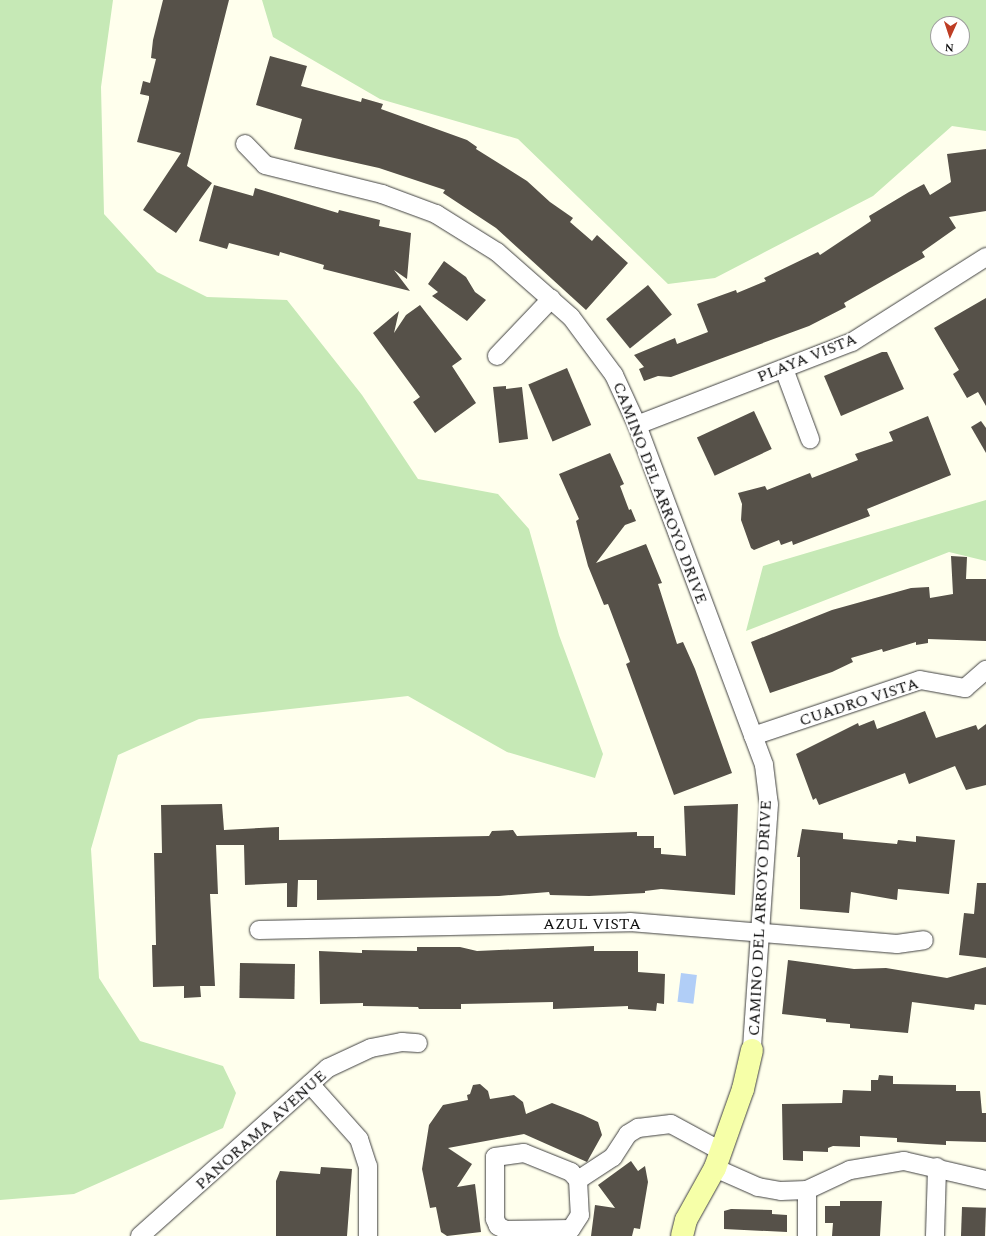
<!DOCTYPE html>
<html>
<head>
<meta charset="utf-8">
<style>
  body { margin:0 }
  #map { position:relative; width:986px; height:1236px; overflow:hidden; background:#ffffed; font-family:Spectral,serif }
  div>[style] { position:absolute }
  .green>* { inset:0; background:#c6e9b6 }
  .water>* { inset:0; background:#b1cef7; transform-origin:0 0 }
  .building>* { inset:0; background:#565149; transform-origin:0 0 }
  .roads { filter:drop-shadow(0 0 1px #404040) drop-shadow(0 0 1px #404040) }
  .street>* { height:18px; margin:-9px; padding:0 9px; transform-origin:9px; border-radius:9px; background:#fff }
  .secondary>* { height:22px; margin:-11px; padding:0 11px; transform-origin:11px; border-radius:11px; background:#f6ffa8 }
  span { translate:-50% -50%; white-space:nowrap; text-align:center; line-height:1.15; -webkit-text-stroke:4px #fff; paint-order:stroke }
  .street-label { font-size:16px; color:#0d0d0d }
  .north { position:absolute; left:930px; top:16px; width:40px; height:40px; box-sizing:border-box; background:#fff; border:1px solid #9e9e9e; border-radius:50%; rotate:183deg; font-size:11px; font-weight:700; line-height:16px; text-align:center; color:#0d0d0d }
  .north::after { content:''; display:block; margin:auto; width:14px; height:18px; background:#be3d24; clip-path:polygon(50% 0,100% 100%,50% 72%,0 100%) }
</style>
</head>
<body>
<div id="map">
  <div class="green">
    <div style="clip-path:polygon(0 0,113px 0,101px 87px,104px 214px,157px 272px,207px 297px,287px 300px,362px 395px,418px 479px,498px 494px,529px 529px,559px 635px,603px 754px,595px 778px,507px 752px,408px 696px,199px 719px,118px 755px,91px 849px,99px 978px,140px 1041px,223px 1066px,236px 1093px,223px 1128px,74px 1194px,0 1200px)"></div>
    <div style="clip-path:polygon(evenodd,262px 0,986px 0,986px 131px,952px 126px,873px 196px,715px 278px,668px 284px,518px 139px,380px 99px,273px 37px,262px 0,938px 24px,962px 24px,962px 48px,938px 48px,938px 24px)"></div>
    <div style="clip-path:polygon(986px 500px,986px 561px,949px 552px,746px 631px,763px 566px)"></div>
  </div>
  <div class="water">
    <div style="left:681px;top:973px;width:16px;height:29px;rotate:7deg"></div>
  </div>
  <div class="building">
    <div style="clip-path:polygon(163px 0,229px 0,187px 166px,212px 183px,176px 233px,143px 210px,181px 153px,137px 142px,149px 99px,149px 96px,140px 94px,143px 81px,150px 83px,156px 59px,151px 58px,153px 40px)"></div>
    <div style="clip-path:polygon(270px 56px,307px 66px,301px 86px,361px 102px,362px 98px,383px 104px,381px 109px,467px 140px,477px 147px,476px 149px,527px 181px,550px 202px,573px 218px,570px 222px,592px 241px,597px 235px,628px 263px,586px 310px,496px 228px,443px 193px,445px 190px,379px 168px,294px 149px,302px 119px,256px 105px)"></div>
    <div style="clip-path:polygon(986px 149px,986px 211px,949px 217px,956px 228px,922px 252px,925px 257px,844px 303px,846px 307px,809px 326px,671px 377px,658px 376px,644px 381px,639px 369px,644px 367px,634px 355px,675px 338px,677px 344px,708px 332px,697px 304px,736px 290px,737px 293px,766px 281px,764px 278px,818px 252px,820px 255px,871px 221px,869px 216px,909px 192px,924px 184px,930px 195px,951px 182px,947px 154px)"></div>
    <div style="clip-path:polygon(214px 185px,253px 196px,255px 188px,338px 213px,339px 210px,380px 220px,379px 226px,411px 233px,407px 279px,394px 270px,410px 291px,323px 269px,324px 265px,280px 252px,279px 256px,229px 243px,227px 249px,199px 241px)"></div>
    <div style="clip-path:polygon(444px 261px,466px 277px,475px 292px,486px 300px,467px 321px,432px 296px,438px 292px,428px 284px)"></div>
    <div style="left:648px;top:285px;width:38px;height:54px;rotate:51deg"></div>
    <div style="clip-path:polygon(986px 298px,986px 406px,978px 392px,967px 398px,953px 374px,959px 370px,934px 328px)"></div>
    <div style="clip-path:polygon(420px 305px,462px 359px,452px 366px,476px 403px,435px 433px,413px 402px,420px 397px,373px 333px,399px 311px,394px 333px,406px 315px)"></div>
    <div style="clip-path:polygon(882px 352px,887px 352px,904px 389px,841px 416px,824px 376px)"></div>
    <div style="left:567px;top:368px;width:62px;height:42px;rotate:67deg"></div>
    <div style="clip-path:polygon(506px 386px,506px 389px,522px 387px,528px 439px,499px 443px,493px 387px)"></div>
    <div style="left:754px;top:411px;width:42px;height:63px;rotate:65deg"></div>
    <div style="clip-path:polygon(928px 416px,951px 475px,867px 509px,870px 516px,793px 545px,792px 541px,781px 545px,779px 540px,754px 550px,751px 548px,741px 520px,742px 504px,738px 493px,765px 486px,767px 490px,810px 473px,812px 478px,858px 460px,855px 454px,893px 441px,889px 432px)"></div>
    <div style="clip-path:polygon(981px 421px,986px 428px,986px 453px,971px 427px)"></div>
    <div style="clip-path:polygon(610px 453px,624px 484px,620px 486px,629px 510px,631px 509px,636px 521px,625px 525px,596px 563px,646px 544px,662px 583px,658px 584px,677px 644px,683px 642px,695px 669px,732px 773px,674px 795px,626px 664px,630px 662px,608px 604px,604px 605px,588px 566px,576px 521px,579px 519px,559px 474px)"></div>
    <div style="clip-path:polygon(951px 556px,967px 557px,966px 579px,986px 579px,986px 641px,928px 639px,928px 643px,916px 645px,916px 642px,883px 652px,882px 649px,851px 658px,853px 662px,832px 672px,770px 693px,751px 642px,832px 610px,911px 588px,929px 587px,930px 598px,953px 594px)"></div>
    <div style="clip-path:polygon(925px 711px,936px 738px,976px 725px,978px 730px,986px 724px,986px 785px,966px 790px,955px 766px,909px 784px,905px 773px,819px 805px,816px 798px,813px 800px,796px 754px,858px 723px,859px 726px,874px 720px,877px 729px)"></div>
    <div style="clip-path:polygon(222px 804px,224px 830px,279px 827px,279px 840px,489px 836px,492px 831px,513px 830px,517px 836px,637px 832px,637px 836px,654px 836px,654px 848px,661px 848px,661px 854px,686px 856px,684px 806px,738px 804px,735px 895px,661px 889px,645px 891px,645px 893px,589px 896px,550px 895px,549px 892px,499px 896px,317px 900px,317px 880px,298px 880px,297px 907px,287px 907px,287px 883px,245px 885px,244px 845px,216px 845px,218px 894px,210px 894px,215px 986px,200px 986px,201px 997px,184px 998px,184px 986px,153px 987px,152px 945px,156px 945px,154px 853px,162px 853px,161px 805px)"></div>
    <div style="clip-path:polygon(802px 829px,843px 833px,843px 839px,897px 844px,898px 840px,916px 842px,916px 836px,955px 840px,949px 894px,898px 889px,897px 900px,851px 892px,849px 913px,800px 909px,800px 857px,797px 857px)"></div>
    <div style="clip-path:polygon(977px 883px,986px 883px,986px 958px,959px 955px,964px 913px,974px 914px)"></div>
    <div style="clip-path:polygon(594px 946px,594px 951px,638px 951px,638px 972px,665px 974px,664px 1004px,657px 1003px,656px 1011px,628px 1009px,628px 1006px,553px 1009px,553px 1002px,461px 1004px,461px 1009px,419px 1009px,418px 1007px,363px 1006px,363px 1003px,320px 1004px,319px 951px,362px 953px,362px 950px,417px 951px,417px 947px,460px 947px,477px 951px)"></div>
    <div style="clip-path:polygon(788px 960px,854px 969px,886px 968px,947px 978px,986px 967px,986px 1005px,975px 1004px,974px 1010px,912px 1002px,908px 1033px,850px 1028px,850px 1024px,826px 1022px,826px 1019px,782px 1014px)"></div>
    <div style="left:240px;top:963px;width:55px;height:35px;rotate:1deg"></div>
    <div style="clip-path:polygon(879px 1075px,893px 1076px,893px 1084px,956px 1085px,956px 1091px,980px 1091px,982px 1113px,986px 1113px,986px 1142px,946px 1141px,946px 1145px,927px 1144px,897px 1142px,897px 1138px,860px 1136px,860px 1147px,833px 1146px,828px 1148px,828px 1152px,803px 1151px,803px 1161px,783px 1160px,782px 1104px,842px 1103px,843px 1090px,871px 1091px,871px 1080px,878px 1080px)"></div>
    <div style="clip-path:polygon(480px 1084px,488px 1091px,490px 1099px,514px 1095px,523px 1102px,526px 1114px,552px 1103px,583px 1115px,598px 1122px,602px 1135px,587px 1162px,524px 1134px,448px 1148px,472px 1164px,457px 1187px,475px 1184px,481px 1232px,447px 1236px,441px 1232px,436px 1207px,430px 1208px,422px 1169px,429px 1125px,443px 1105px,468px 1100px,467px 1095px,470px 1094px,473px 1085px)"></div>
    <div style="clip-path:polygon(631px 1161px,638px 1171px,645px 1166px,648px 1182px,640px 1229px,634px 1228px,632px 1236px,591px 1236px,595px 1205px,615px 1208px,598px 1185px)"></div>
    <div style="clip-path:polygon(321px 1167px,352px 1169px,347px 1236px,276px 1236px,276px 1181px,280px 1171px,320px 1174px)"></div>
    <div style="clip-path:polygon(840px 1201px,882px 1201px,880px 1236px,832px 1236px,833px 1223px,825px 1223px,825px 1206px,840px 1206px)"></div>
    <div style="left:962px;top:1207px;width:24px;height:29px;rotate:2deg"></div>
    <div style="clip-path:polygon(731px 1209px,772px 1210px,772px 1214px,787px 1215px,787px 1232px,724px 1229px,724px 1211px)"></div>
  </div>
  <div class="roads">
    <div class="street">
      <div style="left:245px;top:144px;width:29px;rotate:46deg"></div>
      <div style="left:265px;top:165px;width:121px;rotate:13.9deg"></div>
      <div style="left:382px;top:194px;width:58px;rotate:20.3deg"></div>
      <div style="left:436px;top:214px;width:72px;rotate:31.9deg"></div>
      <div style="left:497px;top:252px;width:98px;rotate:41.3deg"></div>
      <div style="left:571px;top:317px;width:72px;rotate:53.4deg"></div>
      <div style="left:614px;top:375px;width:55px;rotate:65.3deg"></div>
      <div style="left:637px;top:425px;width:363px;rotate:69.5deg"></div>
      <div style="left:764px;top:765px;width:39px;rotate:83deg"></div>
      <div style="left:769px;top:804px;width:247px;rotate:94deg"></div>
      <div style="left:497px;top:356px;width:79px;rotate:-46.5deg"></div>
      <div style="left:784px;top:369px;width:75px;rotate:69.6deg"></div>
      <div style="left:637px;top:425px;width:230px;rotate:-21.1deg"></div>
      <div style="left:852px;top:342px;width:159px;rotate:-32.4deg"></div>
      <div style="left:753px;top:736px;width:176px;rotate:-18.5deg"></div>
      <div style="left:920px;top:680px;width:46px;rotate:10.1deg"></div>
      <div style="left:965px;top:688px;width:28px;rotate:-41deg"></div>
      <div style="left:259px;top:930px;width:371px;rotate:-1.2deg"></div>
      <div style="left:630px;top:922px;width:268px;rotate:4.7deg"></div>
      <div style="left:897px;top:944px;width:27px;rotate:-8deg"></div>
      <div style="left:310px;top:1084px;width:74px;rotate:48.3deg"></div>
      <div style="left:359px;top:1139px;width:28px;rotate:72deg"></div>
      <div style="left:368px;top:1166px;width:70px;rotate:90deg"></div>
      <div style="left:524px;top:1153px;width:51px;rotate:22deg"></div>
      <div style="left:571px;top:1172px;width:11px;rotate:49deg"></div>
      <div style="left:578px;top:1180px;width:35px;rotate:87deg"></div>
      <div style="left:580px;top:1215px;width:17px;rotate:123deg"></div>
      <div style="left:571px;top:1229px;width:65px;rotate:179.1deg"></div>
      <div style="left:506px;top:1230px;width:9px;rotate:-153deg"></div>
      <div style="left:498px;top:1226px;width:8px;rotate:-113deg"></div>
      <div style="left:495px;top:1219px;width:62px;rotate:-90deg"></div>
      <div style="left:495px;top:1157px;width:29px;rotate:-8deg"></div>
      <div style="left:715px;top:1168px;width:47px;rotate:23.8deg"></div>
      <div style="left:758px;top:1187px;width:23px;rotate:10deg"></div>
      <div style="left:781px;top:1191px;width:26px;rotate:-2deg"></div>
      <div style="left:807px;top:1190px;width:47px;rotate:-24.9deg"></div>
      <div style="left:850px;top:1170px;width:55px;rotate:-9.5deg"></div>
      <div style="left:904px;top:1161px;width:84px;rotate:13deg"></div>
      <div style="left:578px;top:1180px;width:42px;rotate:-33.3deg"></div>
      <div style="left:613px;top:1157px;width:27px;rotate:-57deg"></div>
      <div style="left:628px;top:1134px;width:12px;rotate:-31deg"></div>
      <div style="left:638px;top:1128px;width:33px;rotate:-7deg"></div>
      <div style="left:671px;top:1124px;width:57px;rotate:28.4deg"></div>
      <div style="left:140px;top:1236px;width:252px;rotate:-41.8deg"></div>
      <div style="left:328px;top:1068px;width:47px;rotate:-24.9deg"></div>
      <div style="left:371px;top:1048px;width:32px;rotate:-11deg"></div>
      <div style="left:402px;top:1042px;width:16px;rotate:4deg"></div>
      <div style="left:807px;top:1236px;width:46px;rotate:-90deg"></div>
      <div style="left:935px;top:1236px;width:69px;rotate:-88.3deg"></div>
    </div>
    <div class="secondary">
      <div style="left:682px;top:1236px;width:16px;rotate:-76deg"></div>
      <div style="left:686px;top:1220px;width:60px;rotate:-60.9deg"></div>
      <div style="left:715px;top:1168px;width:84px;rotate:-70.5deg"></div>
      <div style="left:743px;top:1089px;width:40px;rotate:-77deg"></div>
    </div>
  </div>
  <div class="street-label">
    <span style="left:807px;top:358px;rotate:-22deg">PLAYA VISTA</span>
    <span style="left:660px;top:493px;rotate:69deg">CAMINO DEL ARROYO DRIVE</span>
    <span style="left:859px;top:702px;rotate:-18deg">CUADRO VISTA</span>
    <span style="left:760px;top:918px;rotate:-87deg">CAMINO DEL ARROYO DRIVE</span>
    <span style="left:592px;top:924px">AZUL VISTA</span>
    <span style="left:261px;top:1130px;rotate:-42deg">PANORAMA AVENUE</span>
  </div>
  <div class="north">N</div>
</div>
</body>
</html>
